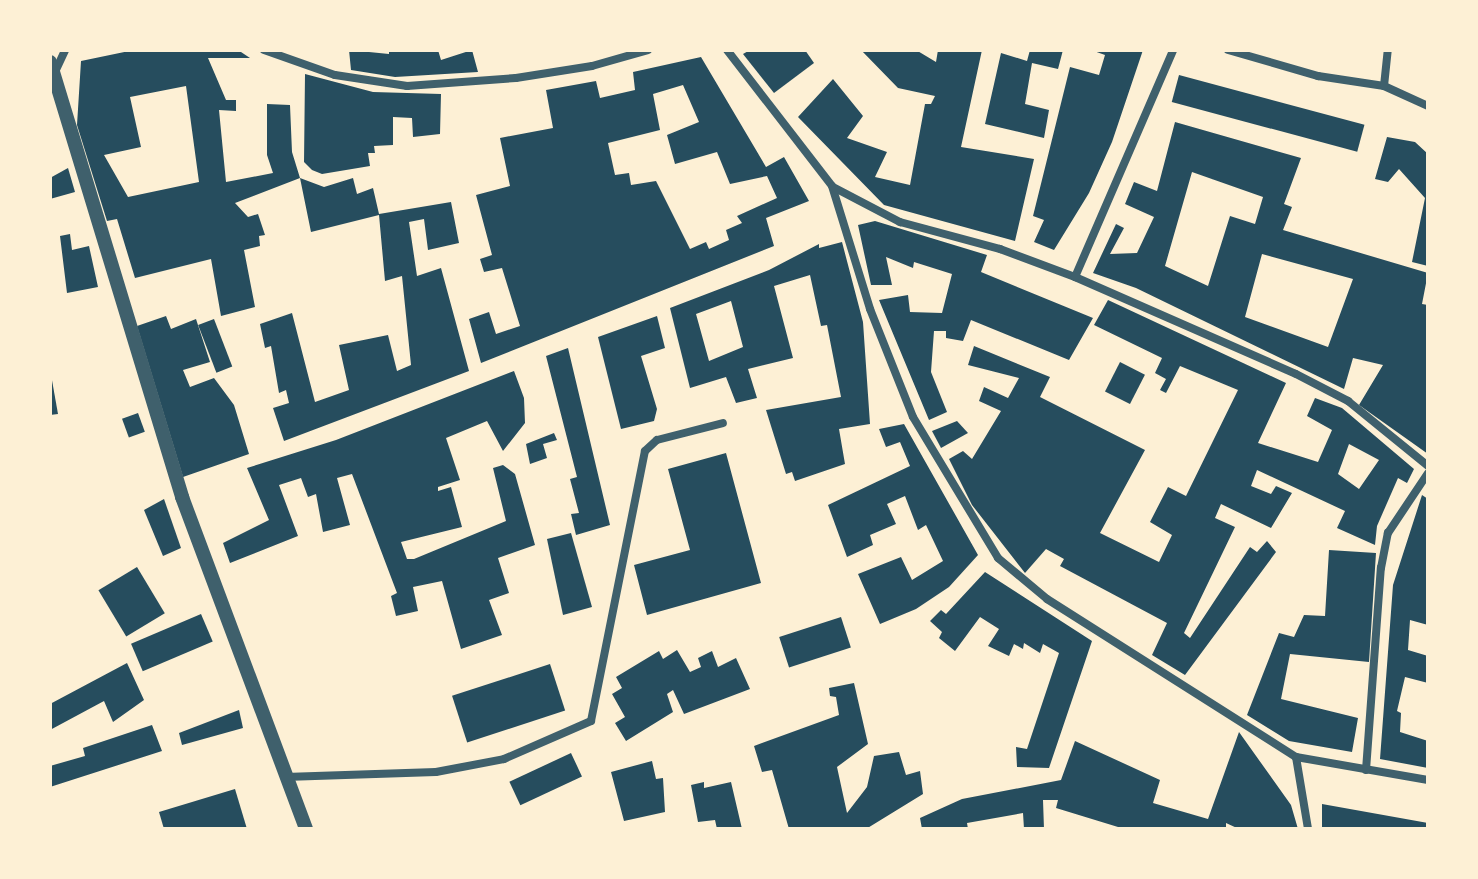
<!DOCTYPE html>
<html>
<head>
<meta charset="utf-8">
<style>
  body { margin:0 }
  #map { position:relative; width:1478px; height:879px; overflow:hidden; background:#fdf0d5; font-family:"Source Sans 3",sans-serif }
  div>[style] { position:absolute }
  .building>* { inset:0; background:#264d5e; transform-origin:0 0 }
  .minor>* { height:8px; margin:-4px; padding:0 4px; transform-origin:4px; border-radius:4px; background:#3f606c }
  .tertiary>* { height:14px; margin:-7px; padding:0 7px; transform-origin:7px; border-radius:7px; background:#3f606c }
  span { translate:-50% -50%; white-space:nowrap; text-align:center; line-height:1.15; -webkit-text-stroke:7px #fdf0d5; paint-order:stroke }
  .frame { position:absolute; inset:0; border:52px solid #fdf0d5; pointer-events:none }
</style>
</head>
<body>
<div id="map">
  <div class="building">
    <div style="clip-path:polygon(evenodd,134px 50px,238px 50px,250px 58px,208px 58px,226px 100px,236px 100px,236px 111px,219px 110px,226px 182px,273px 173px,267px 155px,267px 104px,290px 105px,292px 152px,300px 178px,235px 203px,248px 217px,258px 214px,265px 235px,259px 236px,260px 246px,244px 250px,255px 307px,221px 316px,211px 259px,135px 278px,117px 219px,107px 221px,77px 125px,81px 61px,134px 50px,186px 86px,199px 182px,128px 197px,104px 155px,141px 147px,130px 97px,186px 86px)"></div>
    <div style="clip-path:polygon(349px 50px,389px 54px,389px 50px,438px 50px,441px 60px,472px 50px,478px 72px,395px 77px,351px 70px)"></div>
    <div style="clip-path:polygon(750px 50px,805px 50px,814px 63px,774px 93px,743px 54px)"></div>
    <div style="clip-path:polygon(861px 50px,916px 50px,936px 62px,938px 50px,982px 50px,961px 147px,1034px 159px,1015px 241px,884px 205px,798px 117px,833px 79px,863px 116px,847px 138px,887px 152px,875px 177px,910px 185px,925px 104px,931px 104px,935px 96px,898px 88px)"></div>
    <div style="clip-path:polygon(1030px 50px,1063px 50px,1058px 69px,1032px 63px,1025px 104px,1049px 110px,1044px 138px,985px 124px,1001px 53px,1027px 61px)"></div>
    <div style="clip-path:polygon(1091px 50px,1143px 50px,1112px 142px,1089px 193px,1054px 250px,1034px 242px,1044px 220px,1033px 216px,1070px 67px,1099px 75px,1105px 55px)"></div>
    <div style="clip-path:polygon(evenodd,701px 57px,766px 167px,784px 157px,809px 201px,766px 218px,774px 246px,481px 363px,469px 319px,489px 312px,496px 334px,520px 326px,502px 268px,484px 272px,480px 259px,492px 255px,476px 195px,510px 186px,500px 138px,553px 128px,546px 90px,596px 81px,600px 98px,635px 90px,633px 72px,701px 57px,683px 85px,699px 122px,667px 135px,675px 164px,717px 152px,730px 184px,767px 176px,777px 198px,737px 216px,742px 223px,726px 230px,729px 240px,709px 249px,706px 242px,690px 249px,656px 181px,631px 185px,629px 173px,615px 175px,608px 143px,660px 130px,653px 94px,683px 85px)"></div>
    <div style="clip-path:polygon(305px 74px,373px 92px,441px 94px,440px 134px,413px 137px,412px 118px,393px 117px,393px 145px,374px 146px,375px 153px,368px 153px,370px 166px,322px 174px,312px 170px,304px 162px)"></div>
    <div style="left:1179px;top:75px;width:192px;height:28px;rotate:15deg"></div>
    <div style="clip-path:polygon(evenodd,1175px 122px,1301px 158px,1284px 204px,1292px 207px,1283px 230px,1428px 273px,1422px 304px,1428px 305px,1428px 454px,1359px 405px,1383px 365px,1353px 358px,1344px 389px,1136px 288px,1093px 273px,1116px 224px,1124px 228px,1110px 254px,1137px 253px,1154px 217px,1125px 204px,1134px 182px,1157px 191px,1175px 122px,1192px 172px,1263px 197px,1255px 224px,1230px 216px,1208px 286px,1165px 266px,1192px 172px,1175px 122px,1262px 254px,1353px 279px,1328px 347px,1245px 317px,1262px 254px)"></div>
    <div style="clip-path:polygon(1387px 137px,1415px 142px,1428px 154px,1428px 266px,1412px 262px,1425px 198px,1399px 169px,1388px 182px,1375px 179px)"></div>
    <div style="clip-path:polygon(68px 168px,75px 192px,50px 199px,50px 178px)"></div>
    <div style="clip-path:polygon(300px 178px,324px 187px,353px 178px,357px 194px,373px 188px,379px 214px,451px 202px,459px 243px,428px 250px,424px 219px,409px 222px,417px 276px,441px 268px,469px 371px,284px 441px,273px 408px,289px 403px,286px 390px,279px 393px,271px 346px,265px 348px,260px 324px,292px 313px,315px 402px,349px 390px,339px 345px,388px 335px,397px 371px,411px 365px,402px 276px,385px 281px,379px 215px,311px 232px)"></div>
    <div style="clip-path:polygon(875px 221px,987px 255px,981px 272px,1093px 318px,1069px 360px,971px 320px,963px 341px,946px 338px,946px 331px,934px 331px,931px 372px,947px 412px,929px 420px,879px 300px,908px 295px,910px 312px,942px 313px,952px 274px,914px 262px,913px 268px,886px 257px,892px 285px,871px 285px,858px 225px)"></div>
    <div style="clip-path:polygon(70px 234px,72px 250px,89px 246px,98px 287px,67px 293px,60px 236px)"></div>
    <div style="clip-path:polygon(evenodd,842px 242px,863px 322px,870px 424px,839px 429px,845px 464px,795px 481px,792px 472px,786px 474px,766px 410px,841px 397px,827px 325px,821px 326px,810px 275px,774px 286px,793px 358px,748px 369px,757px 398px,736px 403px,726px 377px,690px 388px,670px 308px,769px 270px,819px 244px,819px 248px,842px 242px,731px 301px,743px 347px,709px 361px,696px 314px,731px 301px)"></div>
    <div style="clip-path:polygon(evenodd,1108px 300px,1286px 383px,1258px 443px,1318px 462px,1332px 430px,1307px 416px,1315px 398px,1342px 408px,1414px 469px,1407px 483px,1398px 478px,1377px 526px,1375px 545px,1337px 528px,1345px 511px,1257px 470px,1251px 486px,1271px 494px,1276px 486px,1292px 493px,1271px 528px,1221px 504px,1215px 518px,1235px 527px,1184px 633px,1190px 638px,1250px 547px,1257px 552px,1267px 541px,1276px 552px,1185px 675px,1152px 655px,1167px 623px,1060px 566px,1064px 559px,1046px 549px,1025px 573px,972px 505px,949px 459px,963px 451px,972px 459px,1001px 411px,979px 401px,984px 387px,1008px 398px,1019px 378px,968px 365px,974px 346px,1050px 377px,1040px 397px,1145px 450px,1100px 533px,1159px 562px,1172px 535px,1150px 522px,1168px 487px,1186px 496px,1238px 390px,1180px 366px,1166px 393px,1160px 390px,1166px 379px,1155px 373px,1162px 358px,1094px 325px,1108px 300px,1349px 444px,1379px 460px,1359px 489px,1338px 474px,1349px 444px)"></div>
    <div style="clip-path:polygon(166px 316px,171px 329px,196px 319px,210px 362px,183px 370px,190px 387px,214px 378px,234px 405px,249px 454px,183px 477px,137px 326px)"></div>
    <div style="clip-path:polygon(657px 316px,665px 348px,641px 356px,657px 409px,654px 421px,621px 429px,598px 337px)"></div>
    <div style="left:214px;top:319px;width:51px;height:17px;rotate:69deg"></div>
    <div style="clip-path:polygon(568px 348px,610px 525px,576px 535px,571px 514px,579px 513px,570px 479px,577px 477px,546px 356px)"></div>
    <div style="left:1120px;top:362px;width:28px;height:33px;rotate:27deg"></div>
    <div style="clip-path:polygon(50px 369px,58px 414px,50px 415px)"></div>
    <div style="clip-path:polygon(514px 371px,524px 398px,525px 423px,503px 451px,487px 421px,446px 438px,460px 480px,438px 487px,438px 491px,451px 487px,462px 527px,401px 542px,407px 559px,414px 559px,506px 521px,493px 468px,503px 465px,515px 474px,535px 545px,498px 558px,509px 593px,489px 600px,502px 635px,461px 649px,442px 581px,413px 587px,418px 611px,396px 616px,391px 596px,397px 593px,352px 474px,337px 478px,350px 525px,323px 532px,316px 494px,308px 497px,301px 478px,279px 485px,298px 536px,230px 563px,223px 543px,269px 520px,247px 468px,336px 440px)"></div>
    <div style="left:138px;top:413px;width:20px;height:17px;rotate:70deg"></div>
    <div style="clip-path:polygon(957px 421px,968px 433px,941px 448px,932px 431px)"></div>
    <div style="clip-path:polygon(904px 424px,978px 555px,949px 587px,916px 609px,880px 624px,858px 574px,901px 557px,912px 580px,943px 561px,926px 525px,918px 530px,905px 496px,887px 504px,896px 524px,870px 535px,873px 545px,847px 557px,828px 505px,910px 466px,900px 442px,886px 447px,879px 429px)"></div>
    <div style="clip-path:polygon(554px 433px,557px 440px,543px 444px,547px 458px,530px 464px,526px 444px)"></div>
    <div style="clip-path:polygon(726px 453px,761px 583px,647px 615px,634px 565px,690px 550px,668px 469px)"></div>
    <div style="clip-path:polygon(1422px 495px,1428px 499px,1428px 625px,1410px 620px,1408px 650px,1428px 656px,1428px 683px,1405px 677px,1397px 711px,1401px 713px,1400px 732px,1428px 741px,1428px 768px,1380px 759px,1393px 585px)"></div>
    <div style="clip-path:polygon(164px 499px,181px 548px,163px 556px,144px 510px)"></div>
    <div style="clip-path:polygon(571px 533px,592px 607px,563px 615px,547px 539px)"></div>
    <div style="clip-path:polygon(1329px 550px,1376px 553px,1369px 662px,1290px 654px,1281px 699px,1358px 718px,1352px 752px,1289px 741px,1247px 715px,1279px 633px,1294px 637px,1304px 615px,1325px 616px)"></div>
    <div style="left:137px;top:567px;width:54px;height:45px;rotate:59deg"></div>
    <div style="clip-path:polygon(985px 572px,1092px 641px,1049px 768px,1017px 767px,1016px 747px,1027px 749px,1059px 653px,1043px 644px,1040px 653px,1024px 643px,1023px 649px,1014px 644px,1009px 656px,988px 646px,999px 629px,980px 617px,955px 651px,939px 638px,942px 632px,930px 621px,941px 610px,946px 614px)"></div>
    <div style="left:201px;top:614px;width:30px;height:76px;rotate:67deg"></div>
    <div style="left:841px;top:617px;width:32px;height:65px;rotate:72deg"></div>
    <div style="clip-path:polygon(677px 650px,690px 672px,701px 667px,698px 658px,712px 651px,718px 667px,736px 658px,750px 689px,684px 714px,673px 690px,667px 694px,673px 712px,626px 741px,615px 723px,625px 717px,612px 694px,622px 688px,616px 677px,659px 651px,663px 659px)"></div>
    <div style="clip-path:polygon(127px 663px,144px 700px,113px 722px,104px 701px,50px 730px,50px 704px)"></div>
    <div style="left:550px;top:664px;width:49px;height:103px;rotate:72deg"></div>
    <div style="clip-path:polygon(854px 683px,868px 744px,837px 767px,847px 813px,867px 787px,874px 756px,899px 752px,906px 775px,920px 771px,923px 794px,866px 829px,789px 829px,772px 770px,762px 772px,754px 746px,839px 715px,836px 697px,830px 696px,829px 688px)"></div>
    <div style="clip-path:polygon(239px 710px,243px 728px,182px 745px,179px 733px)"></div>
    <div style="clip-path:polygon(152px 725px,162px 751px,50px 787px,50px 766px,85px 756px,83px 748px)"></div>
    <div style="clip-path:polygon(1239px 732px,1291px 805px,1298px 829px,1239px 829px,1226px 823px,1226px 829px,1118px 827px,1056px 808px,1058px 800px,1043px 800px,1044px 829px,1024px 829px,1023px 813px,967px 823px,968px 829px,922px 829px,920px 818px,962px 799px,1061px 780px,1075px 741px,1160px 780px,1153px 803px,1208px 819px)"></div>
    <div style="left:571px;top:753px;width:26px;height:68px;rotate:65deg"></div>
    <div style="clip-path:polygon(652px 761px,656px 779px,663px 778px,665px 812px,624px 821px,611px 772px)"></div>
    <div style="clip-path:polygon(704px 782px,704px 788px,731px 782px,742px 829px,717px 829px,715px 820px,698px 822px,691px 785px)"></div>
    <div style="clip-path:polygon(235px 789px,247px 829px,164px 829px,159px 812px)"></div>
    <div style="clip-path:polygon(1322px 804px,1428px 823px,1428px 829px,1322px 829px)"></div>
  </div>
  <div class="minor">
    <div style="left:264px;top:50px;width:75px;rotate:19.4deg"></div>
    <div style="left:335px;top:75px;width:73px;rotate:8.7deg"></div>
    <div style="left:407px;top:86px;width:109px;rotate:-4.2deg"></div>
    <div style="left:516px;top:78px;width:77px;rotate:-9deg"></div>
    <div style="left:592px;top:66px;width:58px;rotate:-15.9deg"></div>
    <div style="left:727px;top:50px;width:172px;rotate:52.3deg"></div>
    <div style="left:832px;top:186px;width:129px;rotate:72.8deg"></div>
    <div style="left:870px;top:309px;width:116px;rotate:68.3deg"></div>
    <div style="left:913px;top:417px;width:165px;rotate:58.9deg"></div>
    <div style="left:998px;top:558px;width:64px;rotate:39.9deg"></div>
    <div style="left:1047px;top:599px;width:295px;rotate:32.4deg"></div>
    <div style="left:1296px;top:757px;width:134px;rotate:9.9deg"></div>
    <div style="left:1228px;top:50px;width:94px;rotate:16.1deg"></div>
    <div style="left:1318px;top:76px;width:67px;rotate:8.6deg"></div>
    <div style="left:1384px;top:86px;width:48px;rotate:24.4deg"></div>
    <div style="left:54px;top:74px;width:26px;rotate:-65deg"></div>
    <div style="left:1384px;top:86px;width:36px;rotate:-84deg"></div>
    <div style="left:833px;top:187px;width:76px;rotate:27.6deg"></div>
    <div style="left:900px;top:222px;width:104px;rotate:15.1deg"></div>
    <div style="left:1000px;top:249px;width:80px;rotate:20.5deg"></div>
    <div style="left:1075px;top:277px;width:241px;rotate:23.7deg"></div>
    <div style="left:1296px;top:374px;width:59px;rotate:27.4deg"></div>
    <div style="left:1348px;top:401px;width:103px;rotate:39.1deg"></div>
    <div style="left:1075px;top:277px;width:247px;rotate:-66.6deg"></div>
    <div style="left:1296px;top:757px;width:73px;rotate:80.5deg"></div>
    <div style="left:1366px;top:770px;width:203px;rotate:-85.8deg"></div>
    <div style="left:1381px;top:568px;width:36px;rotate:-79deg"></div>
    <div style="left:1388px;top:533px;width:72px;rotate:-56.3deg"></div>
    <div style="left:285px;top:777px;width:151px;rotate:-1.9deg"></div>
    <div style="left:436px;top:772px;width:69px;rotate:-10.8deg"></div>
    <div style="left:504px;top:759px;width:95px;rotate:-23.6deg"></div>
    <div style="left:591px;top:721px;width:275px;rotate:-78.7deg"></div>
    <div style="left:645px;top:451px;width:16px;rotate:-43deg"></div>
    <div style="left:657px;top:440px;width:68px;rotate:-14.4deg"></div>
  </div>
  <div class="tertiary">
    <div style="left:50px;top:62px;width:455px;rotate:73.1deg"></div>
    <div style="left:182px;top:497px;width:354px;rotate:69.5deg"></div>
  </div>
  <div class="frame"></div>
</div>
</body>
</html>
